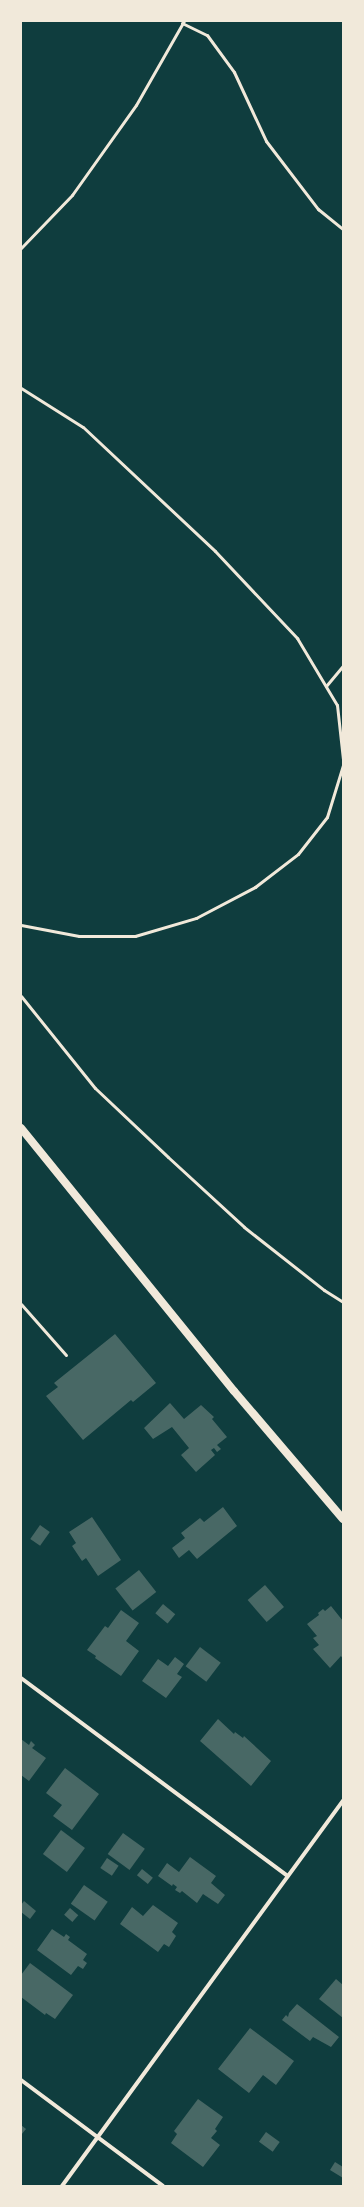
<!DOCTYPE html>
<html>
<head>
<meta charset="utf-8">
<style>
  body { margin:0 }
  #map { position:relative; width:364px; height:2207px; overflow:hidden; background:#0f3d3e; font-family:"Roboto Condensed",sans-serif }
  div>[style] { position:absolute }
  .building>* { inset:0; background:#486865; transform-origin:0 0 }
  .service>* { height:3px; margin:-1.5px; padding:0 1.5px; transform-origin:1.5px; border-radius:1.5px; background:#f1e9da }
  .minor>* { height:4px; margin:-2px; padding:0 2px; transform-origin:2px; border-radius:2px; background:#f1e9da }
  .secondary>* { height:8px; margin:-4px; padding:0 4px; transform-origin:4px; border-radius:4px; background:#f1e9da }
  span { translate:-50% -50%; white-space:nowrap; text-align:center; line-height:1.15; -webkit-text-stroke:3px #f1e9da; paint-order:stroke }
  .frame { position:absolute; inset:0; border:22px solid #f1e9da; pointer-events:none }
</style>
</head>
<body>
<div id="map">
  <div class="building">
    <div style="clip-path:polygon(115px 1334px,156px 1383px,133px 1402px,131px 1400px,83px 1440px,46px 1396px,58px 1387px,54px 1383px)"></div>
    <div style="clip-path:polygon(170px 1403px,184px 1419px,201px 1405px,214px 1417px,212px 1419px,227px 1437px,217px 1445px,221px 1449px,217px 1452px,214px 1448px,211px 1450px,215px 1455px,196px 1472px,181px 1455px,189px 1448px,172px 1427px,153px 1439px,144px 1428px)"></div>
    <div style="clip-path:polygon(223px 1507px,237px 1526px,197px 1559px,189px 1550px,179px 1558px,172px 1548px,185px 1538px,181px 1533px,200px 1518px,204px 1522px)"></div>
    <div style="clip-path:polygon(92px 1517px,121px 1560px,98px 1576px,86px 1558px,82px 1561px,72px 1546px,76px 1543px,69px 1532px)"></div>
    <div style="left:40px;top:1525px;width:12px;height:17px;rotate:35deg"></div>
    <div style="left:139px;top:1570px;width:28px;height:30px;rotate:52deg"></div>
    <div style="left:265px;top:1585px;width:29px;height:23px;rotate:49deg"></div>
    <div style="left:163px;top:1604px;width:16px;height:12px;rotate:40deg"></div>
    <div style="clip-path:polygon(331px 1606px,343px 1621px,343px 1659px,341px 1656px,330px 1668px,313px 1649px,319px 1645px,313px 1638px,317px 1636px,307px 1624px,319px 1615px,318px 1613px,323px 1609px,325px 1611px)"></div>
    <div style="clip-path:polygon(121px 1610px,139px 1623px,126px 1641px,139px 1651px,121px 1676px,95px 1658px,96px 1656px,87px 1650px,105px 1626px,108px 1628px)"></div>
    <div style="left:200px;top:1647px;width:26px;height:24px;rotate:37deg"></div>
    <div style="clip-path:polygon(175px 1657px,184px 1664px,177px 1674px,182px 1677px,166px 1698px,142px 1681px,158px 1659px,168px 1666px)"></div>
    <div style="clip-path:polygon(218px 1719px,234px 1734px,235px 1732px,243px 1738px,244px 1736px,271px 1761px,251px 1786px,200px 1741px)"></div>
    <div style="clip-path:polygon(21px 1739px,29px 1745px,31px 1741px,35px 1745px,32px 1748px,46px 1758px,29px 1781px,21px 1775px)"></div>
    <div style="clip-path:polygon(65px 1768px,99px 1794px,72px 1830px,53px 1816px,62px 1805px,46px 1793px)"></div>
    <div style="left:61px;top:1830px;width:30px;height:30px;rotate:37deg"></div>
    <div style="left:123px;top:1833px;width:27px;height:26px;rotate:36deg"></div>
    <div style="clip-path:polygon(190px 1857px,216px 1876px,211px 1883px,225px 1895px,218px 1904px,203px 1894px,197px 1903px,182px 1891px,180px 1893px,175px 1890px,177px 1887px,173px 1884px,172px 1886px,158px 1876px,167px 1863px,179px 1872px)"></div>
    <div style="left:107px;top:1858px;width:14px;height:12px;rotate:34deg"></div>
    <div style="left:142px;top:1869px;width:14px;height:8px;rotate:39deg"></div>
    <div style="left:84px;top:1885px;width:29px;height:23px;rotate:35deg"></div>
    <div style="clip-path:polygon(24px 1901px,36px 1911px,30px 1919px,21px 1912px,21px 1905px)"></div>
    <div style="clip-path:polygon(153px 1905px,178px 1923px,172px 1932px,176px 1936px,169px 1947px,164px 1944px,158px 1952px,120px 1924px,132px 1907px,143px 1916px)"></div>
    <div style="left:70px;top:1908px;width:11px;height:9px;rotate:41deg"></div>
    <div style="clip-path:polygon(52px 1929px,64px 1937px,66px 1934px,70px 1937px,68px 1940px,87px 1954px,83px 1960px,87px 1963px,83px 1969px,78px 1966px,71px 1975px,37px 1950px)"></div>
    <div style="clip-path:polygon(30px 1963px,73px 1995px,55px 2019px,46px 2013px,45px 2015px,21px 1997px,21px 1975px)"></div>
    <div style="clip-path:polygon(336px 1979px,343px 1985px,343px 2018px,319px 1999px)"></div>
    <div style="clip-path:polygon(297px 2004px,339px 2037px,331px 2047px,313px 2037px,310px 2041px,282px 2020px,286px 2015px,288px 2017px,289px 2013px)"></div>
    <div style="clip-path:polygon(250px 2028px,294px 2061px,276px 2085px,263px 2075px,249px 2093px,218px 2069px)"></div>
    <div style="clip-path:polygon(198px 2099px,223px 2117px,215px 2129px,217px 2131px,211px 2138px,220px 2145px,203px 2167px,171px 2143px,177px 2134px,174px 2131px)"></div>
    <div style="clip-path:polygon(21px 2125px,26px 2129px,21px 2135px)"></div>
    <div style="left:266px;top:2132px;width:17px;height:12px;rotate:36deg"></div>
    <div style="clip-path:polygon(335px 2162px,343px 2167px,343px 2178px,330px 2170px)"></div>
  </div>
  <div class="service">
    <div style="left:182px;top:23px;width:28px;rotate:26deg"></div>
    <div style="left:207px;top:35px;width:46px;rotate:53.9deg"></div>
    <div style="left:234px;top:72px;width:76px;rotate:65.1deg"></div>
    <div style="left:266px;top:141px;width:86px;rotate:52.6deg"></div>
    <div style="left:318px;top:209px;width:32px;rotate:39deg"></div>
    <div style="left:21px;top:248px;width:74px;rotate:-46.1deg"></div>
    <div style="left:72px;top:195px;width:110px;rotate:-54.6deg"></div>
    <div style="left:136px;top:105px;width:97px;rotate:-60.3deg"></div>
    <div style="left:21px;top:388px;width:73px;rotate:32.2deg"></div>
    <div style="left:83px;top:427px;width:181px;rotate:43.2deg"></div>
    <div style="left:215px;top:551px;width:120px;rotate:46.7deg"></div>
    <div style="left:297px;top:638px;width:78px;rotate:59.2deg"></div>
    <div style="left:337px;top:705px;width:54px;rotate:83.7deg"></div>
    <div style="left:326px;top:686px;width:26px;rotate:-50deg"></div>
    <div style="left:21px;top:925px;width:59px;rotate:10.7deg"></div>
    <div style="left:79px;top:936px;width:56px"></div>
    <div style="left:135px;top:936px;width:64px;rotate:-16.4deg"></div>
    <div style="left:196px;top:918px;width:67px;rotate:-27.7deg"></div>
    <div style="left:255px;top:887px;width:54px;rotate:-37.5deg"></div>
    <div style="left:298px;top:854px;width:47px;rotate:-51.9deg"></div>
    <div style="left:327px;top:817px;width:54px;rotate:-72.9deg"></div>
    <div style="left:21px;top:996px;width:118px;rotate:51.2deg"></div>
    <div style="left:95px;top:1088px;width:100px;rotate:43.4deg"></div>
    <div style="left:168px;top:1157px;width:103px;rotate:42.6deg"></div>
    <div style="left:244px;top:1227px;width:102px;rotate:38.2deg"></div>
    <div style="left:324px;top:1290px;width:22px;rotate:32deg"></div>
    <div style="left:21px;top:1304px;width:68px;rotate:48.6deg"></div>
  </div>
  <div class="minor">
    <div style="left:21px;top:1678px;width:332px;rotate:36.6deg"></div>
    <div style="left:21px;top:2080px;width:177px;rotate:36.7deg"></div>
    <div style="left:62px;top:2186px;width:477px;rotate:-53.9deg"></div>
  </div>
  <div class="secondary">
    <div style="left:21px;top:1128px;width:338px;rotate:51deg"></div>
    <div style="left:234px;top:1391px;width:168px;rotate:49.6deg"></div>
  </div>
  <div class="frame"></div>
</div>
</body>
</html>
